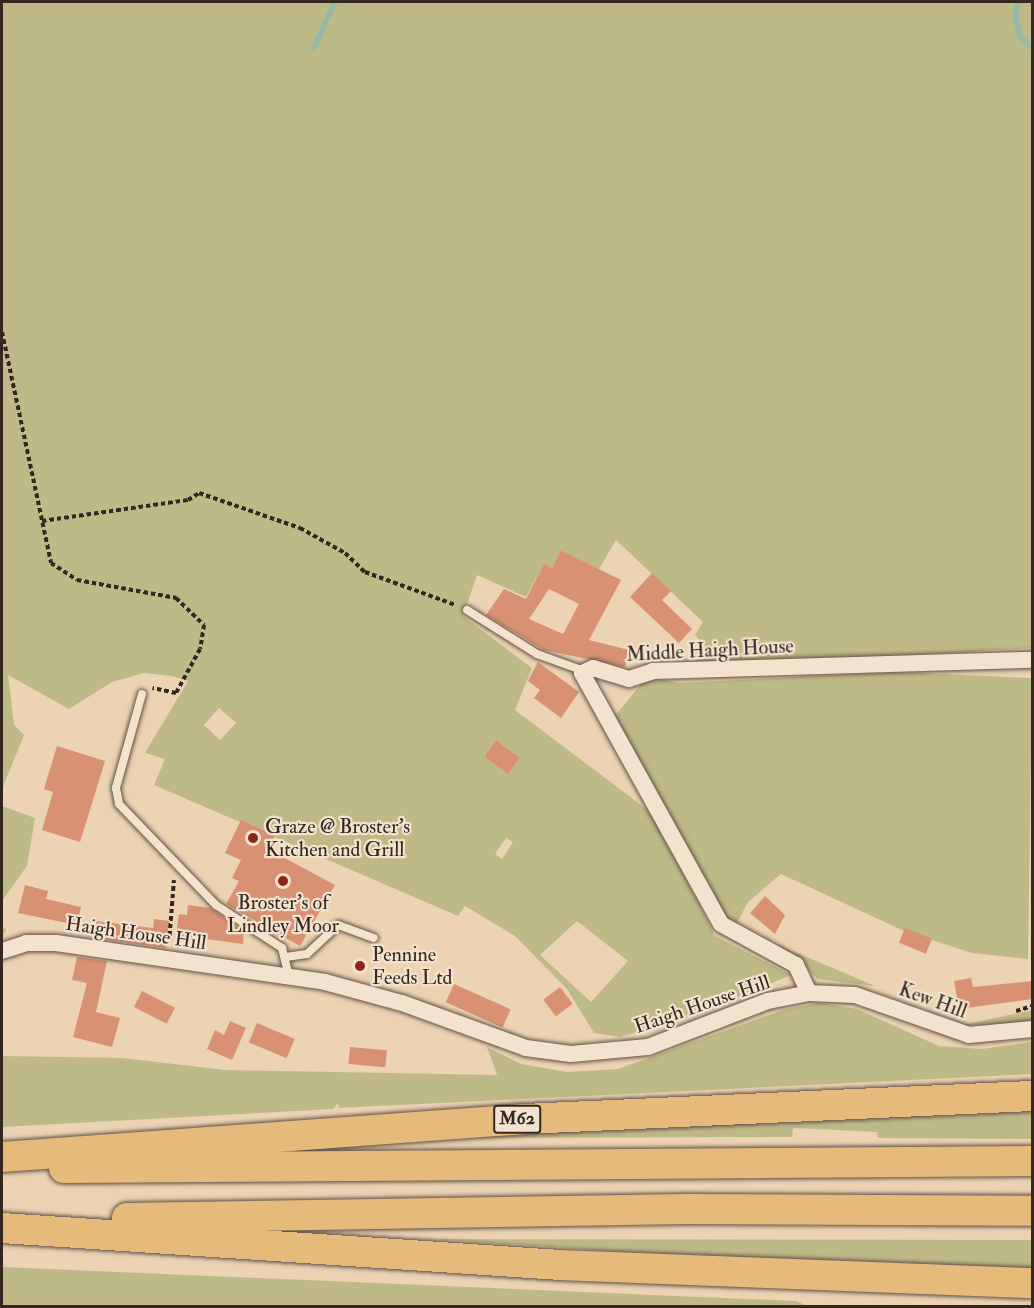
<!DOCTYPE html>
<html>
<head>
<meta charset="utf-8">
<style>
  body { margin:0 }
  #map { position:relative; width:1034px; height:1308px; overflow:hidden; background:#ebd3b3; font-family:"IM FELL Double Pica",serif }
  div>[style] { position:absolute }
  .green>* { inset:0; background:#beba88 }
  .stream>* { height:6px; margin:-3px; padding:0 3px; transform-origin:3px; border-radius:3px; background:#99b9a8 }
  .building>* { inset:0; background:#d99173; transform-origin:0 0 }
  .path>* { height:4px; margin-top:-2px; transform-origin:0; background:repeating-linear-gradient(90deg,#342721 0 4.5px,transparent 0 7.5px) }
  .roads { filter:drop-shadow(0 0 2px #625246) drop-shadow(0 0 2px #625246) }
  .lane>* { height:8px; margin:-4px; padding:0 4px; transform-origin:4px; border-radius:4px; background:#f2e2ce }
  .street>* { height:16px; margin:-8px; padding:0 8px; transform-origin:8px; border-radius:8px; background:#f2e2ce }
  .highway>* { height:30px; margin:-15px; padding:0 15px; transform-origin:15px; border-radius:15px; background:#e6ba7a }
  .dots>* { width:16px; height:16px; translate:-50% -50%; box-sizing:border-box; border:3px solid #f2e2ce; border-radius:50% }
  span { translate:-50% -50%; white-space:nowrap; text-align:center; line-height:1.15; -webkit-text-stroke:4.5px #f2e2ce; paint-order:stroke }
  .shield-label span { padding:2px 4px; background:#f2e2ce; border:2px solid; border-radius:4px; -webkit-text-stroke-width:0 }
  .shield-label { font-size:18px; color:#342721; font-weight:700 }
  .street-label { font-size:20px; color:#342721 }
  .poi-label { font-size:20px; color:#342721 }
  .left { translate:0 -50%; text-align:left }
  .frame { position:absolute; inset:0; border:3px solid #342721; pointer-events:none }
</style>
</head>
<body>
<div id="map">
  <div class="green">
    <div style="clip-path:polygon(evenodd,2px 2px,1032px 2px,1032px 648px,704px 667px,695px 661px,707px 648px,695px 635px,703px 622px,616px 540px,599px 569px,561px 550px,552px 568px,544px 564px,526px 597px,477px 575px,463px 616px,532px 668px,515px 710px,653px 814px,715px 936px,791px 975px,692px 1016px,620px 1037px,594px 1033px,567px 989px,515px 936px,465px 906px,458px 916px,154px 785px,165px 759px,145px 753px,188px 681px,172px 676px,144px 673px,112px 682px,69px 709px,8px 675px,14px 725px,24px 735px,2px 789px,2px 2px,219px 708px,236px 723px,220px 740px,204px 725px,219px 708px,2px 2px,496px 740px,520px 758px,508px 774px,484px 755px,496px 740px,2px 2px,506px 838px,513px 842px,502px 859px,495px 854px,506px 838px,2px 2px,577px 921px,628px 961px,591px 1002px,540px 955px,577px 921px)"></div>
    <div style="clip-path:polygon(897px 672px,1032px 678px,1028px 959px,972px 953px,904px 931px,781px 874px,748px 902px,735px 927px,724px 917px,614px 717px,642px 683px,653px 678px,678px 683px)"></div>
    <div style="clip-path:polygon(2px 806px,35px 818px,27px 866px,2px 901px,2px 928px,6px 929px,2px 938px)"></div>
    <div style="clip-path:polygon(778px 945px,847px 974px,875px 986px,817px 979px,803px 963px,775px 950px)"></div>
    <div style="clip-path:polygon(819px 1003px,857px 1009px,939px 1046px,982px 1049px,1032px 1042px,1032px 1074px,339px 1108px,338px 1103px,333px 1109px,2px 1127px,2px 1056px,123px 1058px,225px 1070px,497px 1075px,487px 1047px,521px 1064px,567px 1072px,618px 1069px,786px 1009px)"></div>
    <div style="clip-path:polygon(1032px 1010px,1032px 1020px,1015px 1025px,963px 1025px)"></div>
    <div style="clip-path:polygon(1032px 1110px,1032px 1139px,878px 1138px,877px 1132px,793px 1128px,792px 1137px,377px 1138px)"></div>
    <div style="clip-path:polygon(432px 1239px,1032px 1240px,1032px 1270px,686px 1256px)"></div>
    <div style="clip-path:polygon(2px 1267px,796px 1301px,807px 1306px,2px 1306px)"></div>
  </div>
  <div class="stream">
    <div style="left:1018px;top:2px;width:14px;rotate:102deg"></div>
    <div style="left:1015px;top:16px;width:21px;rotate:76deg"></div>
    <div style="left:1020px;top:36px;width:17px;rotate:45deg"></div>
    <div style="left:314px;top:48px;width:51px;rotate:-65.5deg"></div>
  </div>
  <div class="building">
    <div style="clip-path:polygon(evenodd,561px 550px,621px 580px,589px 640px,629px 650px,625px 667px,544px 650px,486px 615px,504px 589px,526px 599px,544px 564px,552px 568px,561px 550px,549px 589px,579px 604px,563px 634px,529px 619px,549px 589px)"></div>
    <div style="clip-path:polygon(652px 573px,671px 591px,662px 600px,692px 629px,679px 643px,630px 597px)"></div>
    <div style="clip-path:polygon(538px 662px,579px 692px,561px 718px,534px 698px,540px 690px,528px 681px)"></div>
    <div style="left:496px;top:740px;width:30px;height:20px;rotate:37deg"></div>
    <div style="clip-path:polygon(57px 746px,105px 761px,80px 842px,42px 830px,53px 792px,44px 789px)"></div>
    <div style="clip-path:polygon(241px 820px,275px 836px,268px 849px,335px 885px,300px 946px,226px 904px,239px 881px,232px 878px,241px 860px,225px 853px)"></div>
    <div style="clip-path:polygon(25px 885px,48px 891px,46px 899px,81px 907px,77px 925px,18px 913px)"></div>
    <div style="clip-path:polygon(765px 896px,785px 915px,775px 934px,750px 913px)"></div>
    <div style="clip-path:polygon(188px 905px,210px 908px,244px 931px,243px 944px,176px 935px,179px 914px,187px 915px)"></div>
    <div style="clip-path:polygon(154px 919px,169px 921px,166px 948px,93px 938px,96px 921px,153px 928px)"></div>
    <div style="left:905px;top:928px;width:29px;height:16px;rotate:22deg"></div>
    <div style="clip-path:polygon(77px 957px,107px 961px,96px 1012px,120px 1018px,112px 1047px,73px 1037px,87px 983px,72px 980px)"></div>
    <div style="clip-path:polygon(971px 978px,973px 987px,1032px 981px,1032px 999px,959px 1009px,954px 981px)"></div>
    <div style="left:454px;top:984px;width:62px;height:20px;rotate:24deg"></div>
    <div style="left:560px;top:987px;width:21px;height:21px;rotate:53deg"></div>
    <div style="left:142px;top:991px;width:37px;height:18px;rotate:27deg"></div>
    <div style="clip-path:polygon(230px 1021px,246px 1028px,232px 1060px,207px 1049px,215px 1030px,224px 1035px)"></div>
    <div style="left:257px;top:1023px;width:41px;height:21px;rotate:23deg"></div>
    <div style="left:350px;top:1047px;width:37px;height:17px;rotate:5deg"></div>
  </div>
  <div class="path">
    <div style="left:2px;top:332px;width:236px;rotate:78deg"></div>
    <div style="left:51px;top:563px;width:31px;rotate:33deg"></div>
    <div style="left:77px;top:580px;width:101px;rotate:10.3deg"></div>
    <div style="left:176px;top:598px;width:39px;rotate:44deg"></div>
    <div style="left:204px;top:625px;width:24px;rotate:99deg"></div>
    <div style="left:200px;top:649px;width:50px;rotate:118.6deg"></div>
    <div style="left:176px;top:693px;width:24px;rotate:-168deg"></div>
    <div style="left:42px;top:521px;width:148px;rotate:-8.2deg"></div>
    <div style="left:188px;top:500px;width:13px;rotate:-32deg"></div>
    <div style="left:199px;top:493px;width:107px;rotate:19.1deg"></div>
    <div style="left:300px;top:528px;width:51px;rotate:29.1deg"></div>
    <div style="left:345px;top:553px;width:28px;rotate:44deg"></div>
    <div style="left:365px;top:572px;width:96px;rotate:20.1deg"></div>
    <div style="left:169px;top:943px;width:63px;rotate:-85.5deg"></div>
    <div style="left:1016px;top:1011px;width:17px;rotate:-17deg"></div>
  </div>
  <div class="roads">
    <div class="lane">
      <div style="left:467px;top:610px;width:83px;rotate:32.2deg"></div>
      <div style="left:537px;top:654px;width:50px;rotate:19.9deg"></div>
      <div style="left:142px;top:694px;width:98px;rotate:105.5deg"></div>
      <div style="left:116px;top:788px;width:16px;rotate:79deg"></div>
      <div style="left:119px;top:804px;width:140px;rotate:46.2deg"></div>
      <div style="left:216px;top:905px;width:79px;rotate:33.1deg"></div>
      <div style="left:282px;top:948px;width:29px;rotate:76deg"></div>
      <div style="left:286px;top:957px;width:21px;rotate:-8deg"></div>
      <div style="left:307px;top:954px;width:42px;rotate:-43.1deg"></div>
      <div style="left:338px;top:925px;width:38px;rotate:20deg"></div>
    </div>
    <div class="street">
      <div style="left:2px;top:951px;width:25px;rotate:-18deg"></div>
      <div style="left:26px;top:943px;width:30px"></div>
      <div style="left:56px;top:943px;width:272px;rotate:8.2deg"></div>
      <div style="left:325px;top:982px;width:80px;rotate:15.3deg"></div>
      <div style="left:402px;top:1003px;width:132px;rotate:19.9deg"></div>
      <div style="left:526px;top:1048px;width:45px;rotate:7.6deg"></div>
      <div style="left:571px;top:1054px;width:77px;rotate:-5.2deg"></div>
      <div style="left:648px;top:1047px;width:129px;rotate:-21deg"></div>
      <div style="left:768px;top:1001px;width:42px;rotate:-11deg"></div>
      <div style="left:809px;top:993px;width:46px;rotate:2.5deg"></div>
      <div style="left:855px;top:995px;width:121px;rotate:19.3deg"></div>
      <div style="left:969px;top:1035px;width:63px;rotate:-5.4deg"></div>
      <div style="left:809px;top:993px;width:31px;rotate:-115deg"></div>
      <div style="left:796px;top:965px;width:85px;rotate:-151.3deg"></div>
      <div style="left:721px;top:924px;width:287px;rotate:-119deg"></div>
      <div style="left:582px;top:673px;width:12px;rotate:-24deg"></div>
      <div style="left:593px;top:668px;width:38px;rotate:17deg"></div>
      <div style="left:629px;top:679px;width:25px;rotate:-18deg"></div>
      <div style="left:653px;top:671px;width:379px;rotate:-1.7deg"></div>
    </div>
    <div class="highway">
      <div style="left:2px;top:1157px;width:524px;rotate:-4.16deg"></div>
      <div style="left:525px;top:1119px;width:508px;rotate:-2.6deg"></div>
      <div style="left:64px;top:1168px;width:968px;rotate:-0.41deg"></div>
      <div style="left:127px;top:1218px;width:561px;rotate:-0.92deg"></div>
      <div style="left:688px;top:1209px;width:344px;rotate:0.3deg"></div>
      <div style="left:2px;top:1228px;width:560px;rotate:3.79deg"></div>
      <div style="left:561px;top:1265px;width:471px;rotate:2.2deg"></div>
    </div>
  </div>
  <div class="dots">
    <div style="left:253px;top:838px;background:#8f2418"></div>
    <div style="left:283px;top:881px;background:#8f2418"></div>
    <div style="left:360px;top:966px;background:#8f2418"></div>
  </div>
  <div class="shield-label">
    <span style="left:517px;top:1119px">M62</span>
  </div>
  <div class="street-label">
    <span style="left:710px;top:650px;rotate:-3deg">Middle Haigh House</span>
    <span style="left:136px;top:933px;rotate:8deg">Haigh House Hill</span>
    <span style="left:933px;top:1000px;rotate:20deg">Kew Hill</span>
    <span style="left:702px;top:1004px;rotate:-19deg">Haigh House Hill</span>
  </div>
  <div class="poi-label">
    <span class="left" style="left:265px;top:838px">Graze @ Broster's<br>Kitchen and Grill</span>
    <span style="left:283px;top:914px">Broster's of<br>Lindley Moor</span>
    <span class="left" style="left:372px;top:966px">Pennine<br>Feeds Ltd</span>
  </div>
  <div class="frame"></div>
</div>
</body>
</html>
